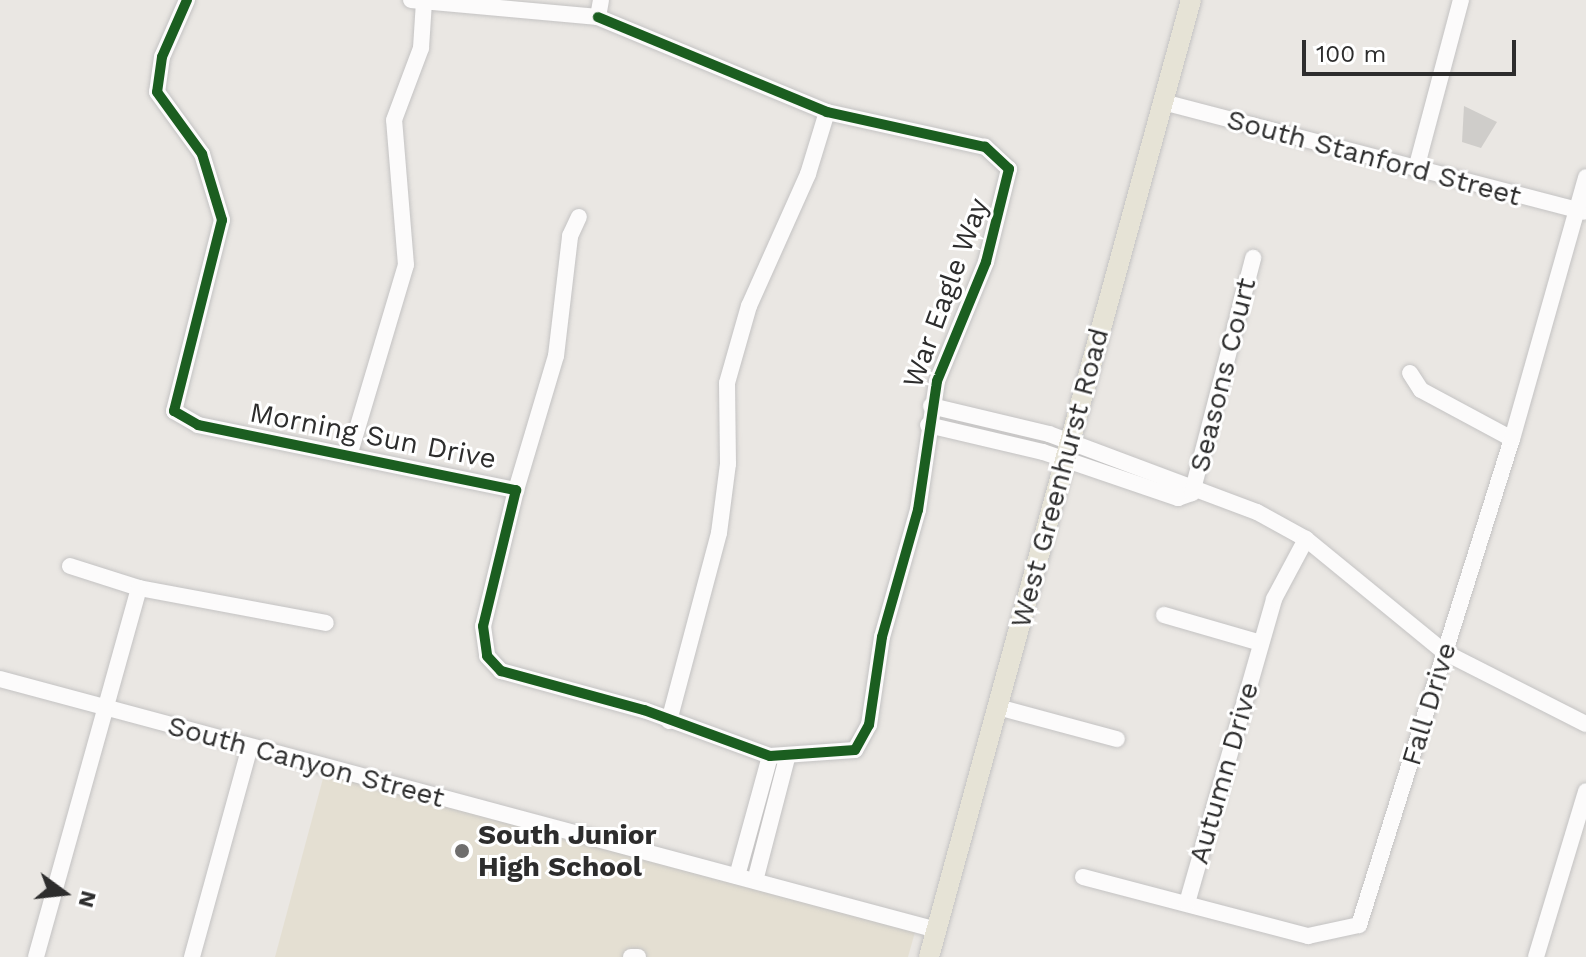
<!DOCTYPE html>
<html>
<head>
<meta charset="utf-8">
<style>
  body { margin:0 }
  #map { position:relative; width:1586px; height:957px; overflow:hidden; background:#eae7e3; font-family:"Work Sans",sans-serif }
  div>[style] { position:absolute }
  .education>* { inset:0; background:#e4dfd2 }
  .building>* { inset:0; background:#cfcdca }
  .roads { filter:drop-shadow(0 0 2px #c4c3c3) drop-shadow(0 0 2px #c4c3c3) }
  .minor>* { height:16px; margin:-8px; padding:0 8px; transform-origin:8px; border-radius:8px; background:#fcfbfb }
  .major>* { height:20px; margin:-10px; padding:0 10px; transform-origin:10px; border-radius:10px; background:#e6e3d6 }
  .cycleway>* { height:10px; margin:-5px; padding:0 5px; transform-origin:5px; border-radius:5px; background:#1b5e20 }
  .dots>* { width:22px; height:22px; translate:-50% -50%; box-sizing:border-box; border:4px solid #fff; border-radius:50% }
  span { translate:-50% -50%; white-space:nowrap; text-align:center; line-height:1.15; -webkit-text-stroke:6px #fff; paint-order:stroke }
  .street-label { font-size:28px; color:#2d2d2d }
  .poi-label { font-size:28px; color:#2d2d2d; font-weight:700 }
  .left { translate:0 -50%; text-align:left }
  .north { position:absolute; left:24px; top:853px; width:80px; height:80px; -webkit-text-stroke:6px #fff; paint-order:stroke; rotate:105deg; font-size:22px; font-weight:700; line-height:32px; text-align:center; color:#2d2d2d }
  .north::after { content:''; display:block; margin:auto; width:28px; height:36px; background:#2d2d2d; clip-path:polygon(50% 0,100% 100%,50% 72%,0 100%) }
  .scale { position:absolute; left:1302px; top:40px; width:214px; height:36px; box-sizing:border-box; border:4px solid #2d2d2d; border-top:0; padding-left:10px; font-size:24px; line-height:28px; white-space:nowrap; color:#2d2d2d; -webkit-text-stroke:6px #fff; paint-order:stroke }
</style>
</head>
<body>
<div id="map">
  <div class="education">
    <div style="clip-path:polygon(325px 771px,915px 932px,908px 957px,275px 957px)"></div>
  </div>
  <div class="building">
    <div style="clip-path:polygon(1464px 106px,1497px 122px,1481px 148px,1462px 142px)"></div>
  </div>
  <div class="roads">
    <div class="minor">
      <div style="left:187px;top:0;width:62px;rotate:113.7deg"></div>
      <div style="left:162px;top:57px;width:35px;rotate:98deg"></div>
      <div style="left:157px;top:92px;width:77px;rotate:54deg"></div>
      <div style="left:202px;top:154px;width:69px;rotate:73.1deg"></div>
      <div style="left:222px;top:220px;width:197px;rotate:104.1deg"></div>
      <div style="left:174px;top:411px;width:28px;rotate:30deg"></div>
      <div style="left:198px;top:425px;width:325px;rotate:11.6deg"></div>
      <div style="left:516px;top:490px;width:140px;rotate:103.6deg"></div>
      <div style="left:483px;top:626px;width:30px;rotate:82deg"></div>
      <div style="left:487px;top:656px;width:21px;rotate:47deg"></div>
      <div style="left:501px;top:671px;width:148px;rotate:15.3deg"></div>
      <div style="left:644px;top:710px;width:134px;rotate:20.1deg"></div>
      <div style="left:770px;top:756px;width:85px;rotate:-4deg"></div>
      <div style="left:855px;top:750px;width:29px;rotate:-61deg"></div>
      <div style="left:869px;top:725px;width:89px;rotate:-81.6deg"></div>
      <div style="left:882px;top:637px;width:132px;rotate:-74.2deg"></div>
      <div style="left:918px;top:510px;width:130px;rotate:-81.6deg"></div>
      <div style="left:937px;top:381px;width:129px;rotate:-67.6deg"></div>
      <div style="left:986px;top:262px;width:96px;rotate:-76.1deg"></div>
      <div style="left:1009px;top:169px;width:33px;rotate:-137deg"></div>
      <div style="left:985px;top:147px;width:162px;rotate:-167.5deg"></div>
      <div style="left:827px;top:112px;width:248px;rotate:-157.5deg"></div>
      <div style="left:411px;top:0;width:188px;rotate:5.2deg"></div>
      <div style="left:598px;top:17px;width:17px;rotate:-80deg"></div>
      <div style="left:1163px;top:102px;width:435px;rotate:14.6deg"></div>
      <div style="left:1416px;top:169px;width:175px;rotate:-75.1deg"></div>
      <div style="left:1410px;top:373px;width:20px;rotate:57deg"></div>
      <div style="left:1421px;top:390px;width:103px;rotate:28.3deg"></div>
      <div style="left:931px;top:406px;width:121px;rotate:13.3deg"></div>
      <div style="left:1049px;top:434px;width:222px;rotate:20.6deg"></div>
      <div style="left:1257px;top:512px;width:56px;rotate:28.9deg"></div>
      <div style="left:1306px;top:539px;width:178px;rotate:39.3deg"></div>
      <div style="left:1444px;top:652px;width:159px;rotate:26.9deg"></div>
      <div style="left:928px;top:425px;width:118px;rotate:13.2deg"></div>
      <div style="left:1043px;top:452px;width:143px;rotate:18.8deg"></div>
      <div style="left:1178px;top:498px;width:15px;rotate:-20deg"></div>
      <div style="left:349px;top:456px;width:199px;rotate:-73.4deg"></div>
      <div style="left:406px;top:265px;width:145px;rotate:-94.7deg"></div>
      <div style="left:394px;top:120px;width:77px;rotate:-69.4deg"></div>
      <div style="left:421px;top:48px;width:46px;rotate:-86.3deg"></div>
      <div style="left:516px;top:490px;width:140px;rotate:-73.4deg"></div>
      <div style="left:556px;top:356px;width:121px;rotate:-83.3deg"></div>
      <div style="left:570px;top:236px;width:21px;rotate:-65deg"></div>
      <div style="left:1192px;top:493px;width:243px;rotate:-75.4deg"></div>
      <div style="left:70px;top:566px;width:72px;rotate:17.7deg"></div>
      <div style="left:139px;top:588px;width:190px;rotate:10.6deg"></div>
      <div style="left:1164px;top:615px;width:101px;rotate:16.1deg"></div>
      <div style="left:0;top:679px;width:970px;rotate:15deg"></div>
      <div style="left:998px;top:707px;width:123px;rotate:15.1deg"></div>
      <div style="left:669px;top:721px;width:195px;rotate:-75.1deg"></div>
      <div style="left:719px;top:533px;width:70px;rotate:-82.6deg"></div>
      <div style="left:728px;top:464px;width:81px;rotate:-90.7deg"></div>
      <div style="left:727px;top:383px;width:80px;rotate:-74.1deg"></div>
      <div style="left:749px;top:306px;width:145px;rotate:-65.9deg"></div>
      <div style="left:808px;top:174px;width:65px;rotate:-73deg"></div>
      <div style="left:737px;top:876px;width:124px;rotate:-74.6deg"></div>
      <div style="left:1083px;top:877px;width:233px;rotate:14.7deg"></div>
      <div style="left:1308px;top:936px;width:52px;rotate:-12.2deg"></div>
      <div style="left:1359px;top:925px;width:510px;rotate:-72.53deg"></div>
      <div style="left:1512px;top:439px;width:272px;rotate:-74.2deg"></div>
      <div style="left:755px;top:881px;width:127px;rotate:-75.4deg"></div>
      <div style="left:1187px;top:903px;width:316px;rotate:-74deg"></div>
      <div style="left:1274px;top:599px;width:68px;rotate:-61.9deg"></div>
      <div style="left:36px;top:957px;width:383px;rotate:-74.4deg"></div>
      <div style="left:192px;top:957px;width:218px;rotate:-74.6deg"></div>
      <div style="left:631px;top:957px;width:7px"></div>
      <div style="left:1536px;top:957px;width:173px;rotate:-73.2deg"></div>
    </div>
    <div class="major">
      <div style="left:929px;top:957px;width:992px;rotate:-74.69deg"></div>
    </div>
  </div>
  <div class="cycleway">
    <div style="left:187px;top:0;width:62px;rotate:113.7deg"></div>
    <div style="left:162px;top:57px;width:35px;rotate:98deg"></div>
    <div style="left:157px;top:92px;width:77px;rotate:54deg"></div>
    <div style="left:202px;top:154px;width:69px;rotate:73.1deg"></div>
    <div style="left:222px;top:220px;width:197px;rotate:104.1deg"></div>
    <div style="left:174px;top:411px;width:28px;rotate:30deg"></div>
    <div style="left:198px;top:425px;width:325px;rotate:11.6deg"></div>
    <div style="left:516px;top:490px;width:140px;rotate:103.6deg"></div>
    <div style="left:483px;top:626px;width:30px;rotate:82deg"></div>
    <div style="left:487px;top:656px;width:21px;rotate:47deg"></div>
    <div style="left:501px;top:671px;width:148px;rotate:15.3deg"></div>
    <div style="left:644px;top:710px;width:134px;rotate:20.1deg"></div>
    <div style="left:770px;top:756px;width:85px;rotate:-4deg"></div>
    <div style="left:855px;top:750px;width:29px;rotate:-61deg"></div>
    <div style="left:869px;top:725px;width:89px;rotate:-81.6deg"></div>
    <div style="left:882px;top:637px;width:132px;rotate:-74.2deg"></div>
    <div style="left:918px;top:510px;width:130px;rotate:-81.6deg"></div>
    <div style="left:937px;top:381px;width:129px;rotate:-67.6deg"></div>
    <div style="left:986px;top:262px;width:96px;rotate:-76.1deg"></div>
    <div style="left:1009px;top:169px;width:33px;rotate:-137deg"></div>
    <div style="left:985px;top:147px;width:162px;rotate:-167.5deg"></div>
    <div style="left:827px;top:112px;width:248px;rotate:-157.5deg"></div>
  </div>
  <div class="dots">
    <div style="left:462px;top:851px;background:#6f6e6d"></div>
  </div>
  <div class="street-label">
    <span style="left:1374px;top:158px;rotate:15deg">South Stanford Street</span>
    <span style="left:946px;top:293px;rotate:-70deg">War Eagle Way</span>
    <span style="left:1223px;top:375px;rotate:-76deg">Seasons Court</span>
    <span style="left:373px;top:436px;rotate:11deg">Morning Sun Drive</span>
    <span style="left:1060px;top:478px;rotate:-75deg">West Greenhurst Road</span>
    <span style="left:1429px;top:704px;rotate:-73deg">Fall Drive</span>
    <span style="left:306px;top:762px;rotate:15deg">South Canyon Street</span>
    <span style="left:1224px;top:773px;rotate:-74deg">Autumn Drive</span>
  </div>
  <div class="poi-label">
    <span class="left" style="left:478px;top:851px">South Junior<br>High School</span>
  </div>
  <div class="north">N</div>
  <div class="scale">100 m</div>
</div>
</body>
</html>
